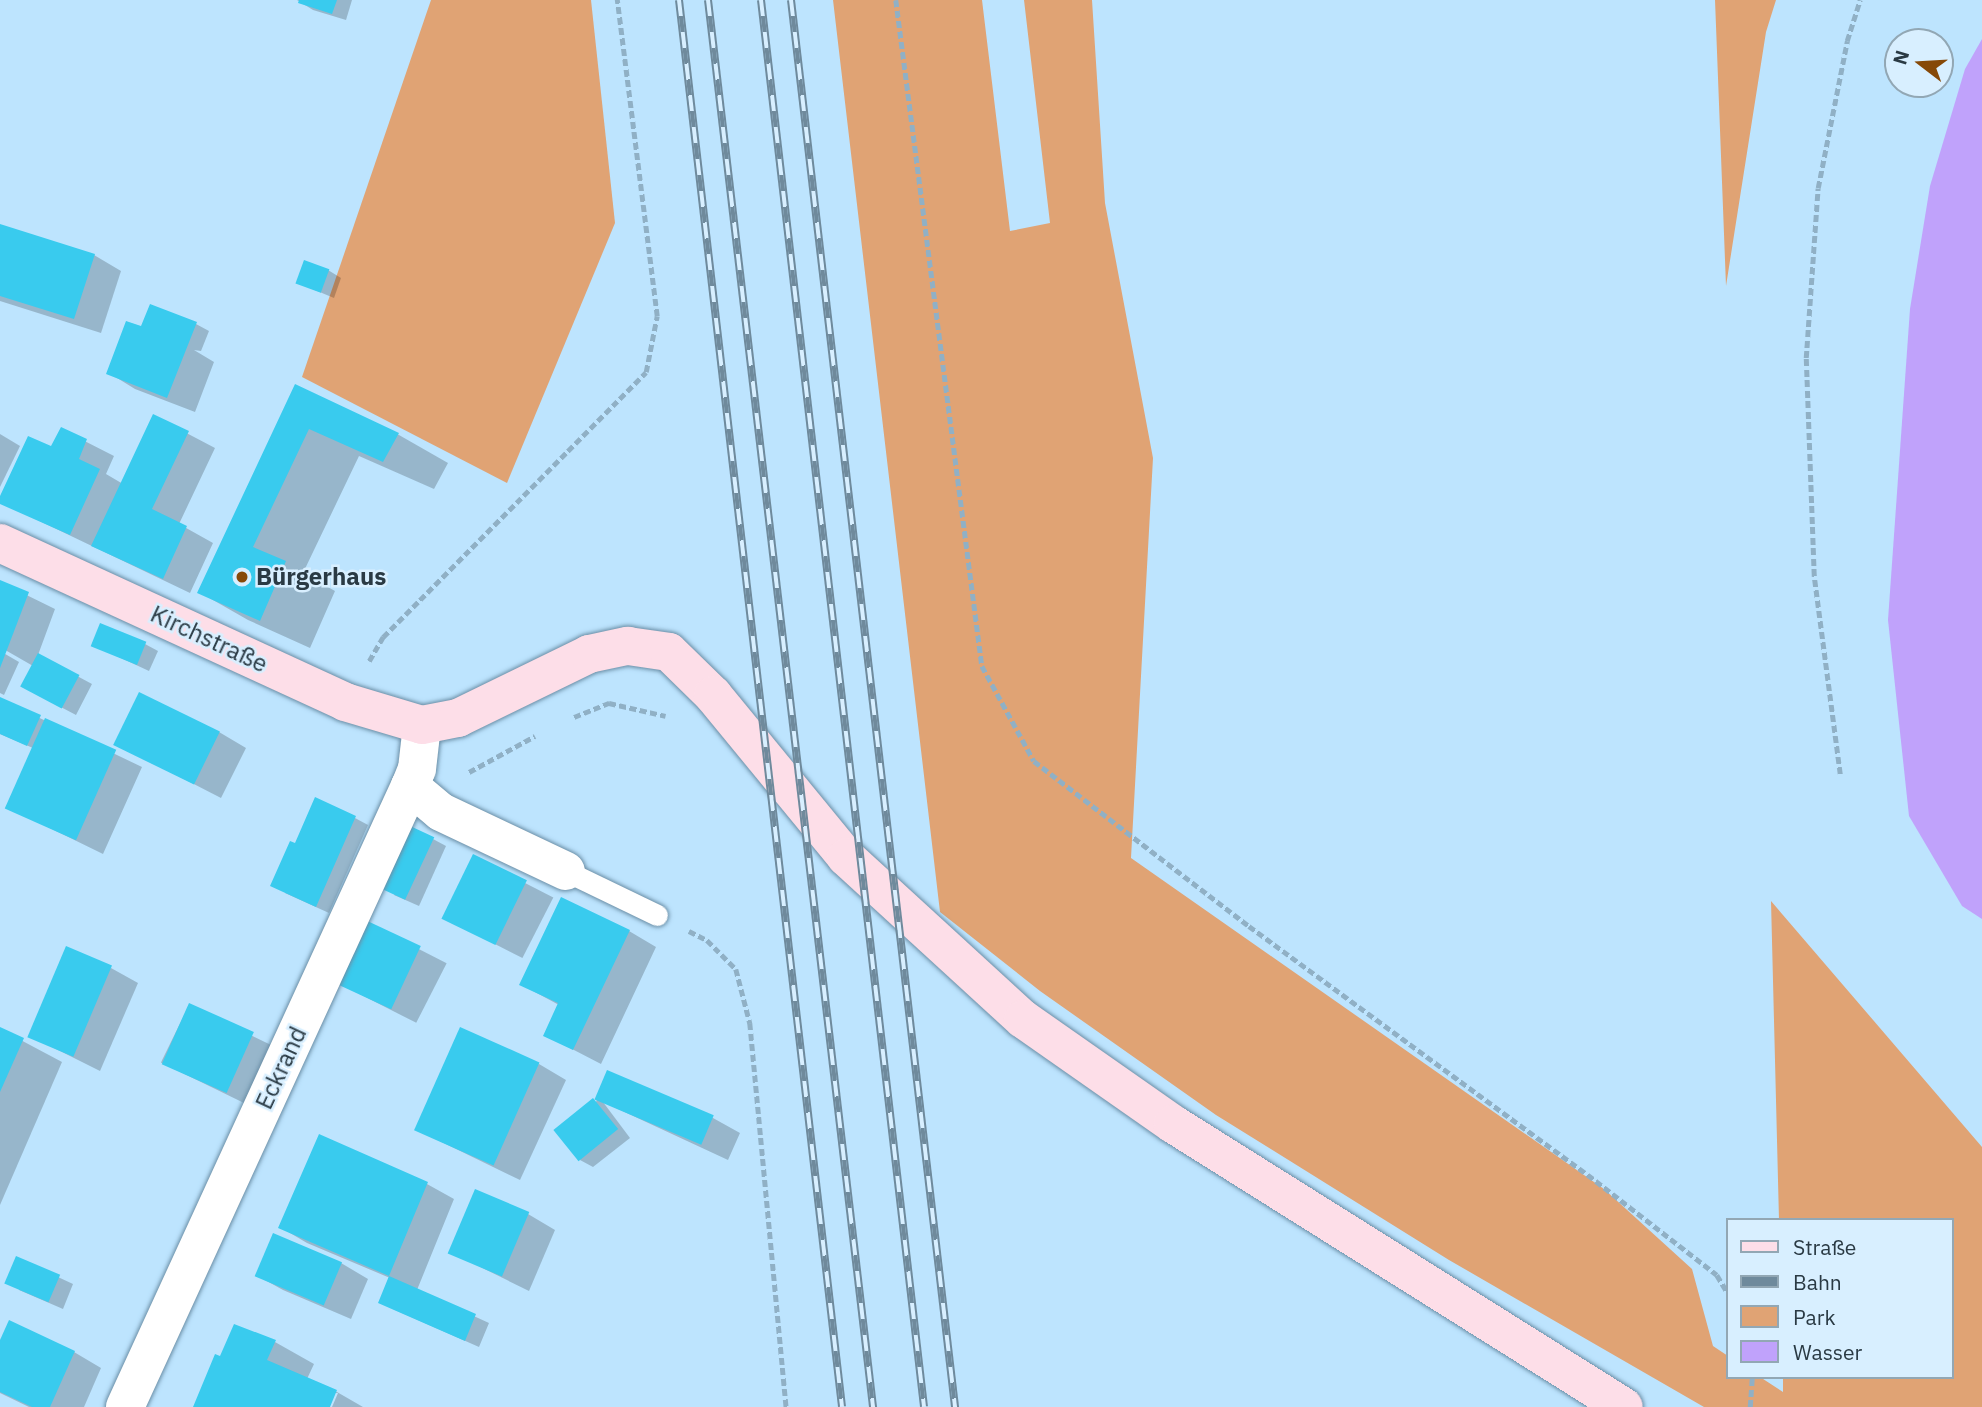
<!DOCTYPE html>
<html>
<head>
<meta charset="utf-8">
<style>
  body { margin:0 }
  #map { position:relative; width:1982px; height:1407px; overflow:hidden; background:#bde4fe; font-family:"IBM Plex Sans",sans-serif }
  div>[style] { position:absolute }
  .green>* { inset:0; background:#e0a374 }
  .water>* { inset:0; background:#c0a2fb }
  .shadow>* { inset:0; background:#0003; transform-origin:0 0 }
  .building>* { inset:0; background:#39cbee; transform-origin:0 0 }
  .path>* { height:4.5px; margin-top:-2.25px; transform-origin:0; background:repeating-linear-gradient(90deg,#90b0c5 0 7px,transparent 0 10.5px) }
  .roads { filter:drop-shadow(0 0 2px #6a8ea6) drop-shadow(0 0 2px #6a8ea6) }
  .lane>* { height:21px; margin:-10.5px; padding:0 10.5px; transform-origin:10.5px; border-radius:10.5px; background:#fff }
  .street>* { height:38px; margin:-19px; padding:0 19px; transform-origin:19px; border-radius:19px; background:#fff }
  .secondary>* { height:38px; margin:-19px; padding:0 19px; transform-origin:19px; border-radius:19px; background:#fddee8 }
  .rail>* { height:8px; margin-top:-4px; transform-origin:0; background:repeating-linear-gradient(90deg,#d8efff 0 16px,#6f8a9c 0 32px); box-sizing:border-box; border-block:2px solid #6f8a9c }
  .dots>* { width:19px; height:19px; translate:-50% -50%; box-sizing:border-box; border:4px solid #d8efff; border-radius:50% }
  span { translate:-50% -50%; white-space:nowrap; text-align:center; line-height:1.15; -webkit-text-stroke:5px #d8efff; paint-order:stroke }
  .poi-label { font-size:24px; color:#2a3a44; font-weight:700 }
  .left { translate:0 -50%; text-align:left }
  .street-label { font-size:24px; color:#2a3a44 }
  .legend { position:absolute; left:1726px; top:1218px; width:228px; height:161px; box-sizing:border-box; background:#d8efff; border:2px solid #92a7b4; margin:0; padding:9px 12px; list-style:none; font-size:21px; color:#2a3a44 }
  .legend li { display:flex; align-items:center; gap:14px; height:35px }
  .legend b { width:35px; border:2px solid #92a7b4 }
  .north { position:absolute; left:1884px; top:28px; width:70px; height:70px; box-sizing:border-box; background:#d8efff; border:2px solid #92a7b4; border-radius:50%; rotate:287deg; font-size:19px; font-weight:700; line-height:28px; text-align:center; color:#2a3a44 }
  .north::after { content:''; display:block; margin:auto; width:24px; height:32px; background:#864908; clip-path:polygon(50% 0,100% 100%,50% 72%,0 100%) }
</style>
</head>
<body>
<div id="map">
  <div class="green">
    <div style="clip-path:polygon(431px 0,591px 0,615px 223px,507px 483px,302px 377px)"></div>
    <div style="clip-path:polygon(833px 0,982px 0,1010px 231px,1050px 223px,1024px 0,1092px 0,1105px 203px,1153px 458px,1131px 858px,1604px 1189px,1692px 1269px,1713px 1346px,1728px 1356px,1728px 1377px,1760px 1377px,1783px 1392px,1783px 1377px,1952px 1377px,1952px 1220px,1779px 1220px,1771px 901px,1982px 1147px,1982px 1407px,1704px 1407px,1449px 1260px,1216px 1115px,1040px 991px,940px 912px)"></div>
    <div style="clip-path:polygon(1715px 0,1776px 0,1766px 32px,1726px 286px)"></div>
  </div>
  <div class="water">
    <div style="clip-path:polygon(1982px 39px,1982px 919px,1962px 906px,1909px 816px,1888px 620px,1910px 309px,1930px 186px,1965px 69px)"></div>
  </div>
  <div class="shadow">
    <div style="clip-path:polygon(297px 0,352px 0,346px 20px,313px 10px)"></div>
    <div style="clip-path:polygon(0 226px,94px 255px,121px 271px,101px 333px,0 301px)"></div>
    <div style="clip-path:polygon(328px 270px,341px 278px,334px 298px,298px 283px)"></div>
    <div style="clip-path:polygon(196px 324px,209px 331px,201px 351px,194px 350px,214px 362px,195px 412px,135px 389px,109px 373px,149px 331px)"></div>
    <div style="clip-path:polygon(296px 386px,399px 435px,448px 463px,434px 489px,359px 456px,303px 573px,335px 591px,310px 648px,248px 620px,199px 592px)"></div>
    <div style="clip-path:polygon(154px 416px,215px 448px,179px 524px,213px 543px,190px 593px,0 502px,52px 448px,61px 429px,114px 456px,106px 474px,123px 484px)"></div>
    <div style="clip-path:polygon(0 434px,20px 446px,0 487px)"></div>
    <div style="clip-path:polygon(0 582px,55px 609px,38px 655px,92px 684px,76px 715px,36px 694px,40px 670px,0 647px)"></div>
    <div style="clip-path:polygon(145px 644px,158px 651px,149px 671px,93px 645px)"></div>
    <div style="clip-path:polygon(0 651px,19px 662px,4px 695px,0 693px)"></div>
    <div style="clip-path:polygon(0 699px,142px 767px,103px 854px,7px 807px,33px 748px,0 734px)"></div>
    <div style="clip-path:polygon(219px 732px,246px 748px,221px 798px,116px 744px)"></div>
    <div style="clip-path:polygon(355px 818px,368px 825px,329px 913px,285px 893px,296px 845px)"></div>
    <div style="clip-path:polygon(433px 839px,446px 846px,419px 906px,394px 895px)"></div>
    <div style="left:474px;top:857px;width:89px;height:68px;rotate:27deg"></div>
    <div style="left:362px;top:920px;width:95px;height:67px;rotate:27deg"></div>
    <div style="clip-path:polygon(629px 931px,656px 947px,601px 1064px,545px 1035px,559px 1005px,522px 985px)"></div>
    <div style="clip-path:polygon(111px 968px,138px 983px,100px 1071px,30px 1036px)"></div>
    <div style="left:189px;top:1005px;width:101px;height:64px;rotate:26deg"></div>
    <div style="clip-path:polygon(0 1029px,62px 1062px,0 1205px)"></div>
    <div style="clip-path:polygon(539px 1064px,566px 1080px,520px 1180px,415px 1129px)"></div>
    <div style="clip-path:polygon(608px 1072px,713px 1118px,740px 1133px,728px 1160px,603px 1102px,630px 1138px,593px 1167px,580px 1160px,596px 1102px)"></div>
    <div style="clip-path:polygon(427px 1184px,454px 1199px,417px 1290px,489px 1323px,479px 1347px,393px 1309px,390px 1278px,307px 1243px,280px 1227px)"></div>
    <div style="clip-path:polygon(528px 1214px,555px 1230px,529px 1291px,450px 1252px)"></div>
    <div style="clip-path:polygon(17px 1258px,73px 1284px,63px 1309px,19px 1290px)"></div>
    <div style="clip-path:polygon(341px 1263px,368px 1279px,351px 1319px,283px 1290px,256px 1275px)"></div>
    <div style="clip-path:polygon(275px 1342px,314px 1364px,307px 1379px,337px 1392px,363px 1407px,332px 1407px,338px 1393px,334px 1393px,328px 1407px,195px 1407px)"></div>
    <div style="clip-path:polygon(0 1344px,74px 1352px,101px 1368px,84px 1407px,29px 1407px,0 1393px)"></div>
  </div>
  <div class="building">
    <div style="clip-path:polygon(299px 0,337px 0,332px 14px,298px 3px)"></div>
    <div style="clip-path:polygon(0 224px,95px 254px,74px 319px,0 296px)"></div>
    <div style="left:304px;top:260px;width:27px;height:25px;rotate:20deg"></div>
    <div style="clip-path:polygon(150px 304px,197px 322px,167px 398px,106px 374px,126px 321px,141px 326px)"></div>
    <div style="clip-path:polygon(295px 384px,399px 433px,383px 462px,309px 429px,253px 547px,286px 561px,260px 621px,197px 593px)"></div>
    <div style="clip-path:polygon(153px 414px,189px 431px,152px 509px,187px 526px,163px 579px,91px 546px)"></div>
    <div style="clip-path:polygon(61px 427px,87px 439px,79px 459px,100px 469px,70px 535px,0 504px,0 496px,28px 436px,51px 446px)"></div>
    <div style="clip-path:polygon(0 580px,29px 592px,0 668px)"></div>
    <div style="left:100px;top:623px;width:50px;height:25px;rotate:22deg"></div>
    <div style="left:38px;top:653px;width:47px;height:38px;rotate:28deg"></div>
    <div style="left:139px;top:692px;width:90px;height:59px;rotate:26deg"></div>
    <div style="clip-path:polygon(0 697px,41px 715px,27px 746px,0 734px)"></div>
    <div style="left:45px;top:718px;width:78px;height:99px;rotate:24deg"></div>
    <div style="clip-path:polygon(315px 797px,356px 816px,316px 907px,270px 886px,290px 841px,295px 843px)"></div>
    <div style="left:408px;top:825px;width:29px;height:69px;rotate:25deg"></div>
    <div style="left:473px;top:854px;width:60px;height:72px;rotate:26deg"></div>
    <div style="clip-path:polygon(561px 897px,630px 930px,573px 1050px,543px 1036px,558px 1003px,519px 985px)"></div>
    <div style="left:361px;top:918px;width:66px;height:70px;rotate:25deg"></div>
    <div style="left:66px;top:946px;width:50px;height:99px;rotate:23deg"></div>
    <div style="left:189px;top:1003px;width:71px;height:67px;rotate:24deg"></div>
    <div style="clip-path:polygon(0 1027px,24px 1038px,0 1092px)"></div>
    <div style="left:460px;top:1027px;width:87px;height:113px;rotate:24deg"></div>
    <div style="left:607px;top:1070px;width:116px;height:32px;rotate:23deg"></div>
    <div style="left:593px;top:1098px;width:40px;height:51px;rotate:51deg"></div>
    <div style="clip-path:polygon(319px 1134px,428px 1182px,389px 1276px,476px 1314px,465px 1341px,378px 1303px,389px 1276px,278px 1228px)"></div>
    <div style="left:475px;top:1189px;width:59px;height:70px;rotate:23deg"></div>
    <div style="left:273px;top:1233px;width:75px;height:47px;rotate:23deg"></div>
    <div style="left:16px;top:1256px;width:48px;height:30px;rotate:23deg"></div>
    <div style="clip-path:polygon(9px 1320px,75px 1351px,50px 1407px,32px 1407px,0 1392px,0 1340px)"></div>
    <div style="clip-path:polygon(234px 1324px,276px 1340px,267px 1360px,337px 1390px,330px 1407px,193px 1407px,215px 1354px,220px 1356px)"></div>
  </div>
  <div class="path">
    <div style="left:896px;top:0;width:672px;rotate:82.64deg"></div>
    <div style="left:982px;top:666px;width:108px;rotate:61.3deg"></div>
    <div style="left:1034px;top:761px;width:271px;rotate:37.5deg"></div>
    <div style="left:1249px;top:926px;width:431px;rotate:36.3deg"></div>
    <div style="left:1596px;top:1181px;width:153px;rotate:37.8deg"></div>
    <div style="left:1717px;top:1275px;width:21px;rotate:59deg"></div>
    <div style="left:369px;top:661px;width:28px;rotate:-60deg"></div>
    <div style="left:383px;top:637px;width:373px;rotate:-45.2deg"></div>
    <div style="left:646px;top:372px;width:57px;rotate:-78.9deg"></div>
    <div style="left:657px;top:316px;width:319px;rotate:-97.2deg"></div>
    <div style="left:574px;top:717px;width:38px;rotate:-22deg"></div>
    <div style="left:609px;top:703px;width:58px;rotate:12.8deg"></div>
    <div style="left:469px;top:772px;width:75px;rotate:-28.6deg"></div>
    <div style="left:1840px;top:774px;width:200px;rotate:-97.5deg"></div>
    <div style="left:1814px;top:576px;width:218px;rotate:-92.1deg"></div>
    <div style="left:1806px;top:358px;width:170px;rotate:-86deg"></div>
    <div style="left:1818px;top:188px;width:150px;rotate:-78.8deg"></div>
    <div style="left:1847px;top:41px;width:43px;rotate:-72.4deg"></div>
    <div style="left:689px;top:931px;width:20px;rotate:27deg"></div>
    <div style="left:707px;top:940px;width:41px;rotate:45deg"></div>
    <div style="left:736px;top:969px;width:56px;rotate:75.5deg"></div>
    <div style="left:750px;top:1023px;width:386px;rotate:84.6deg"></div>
    <div style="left:1750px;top:1407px;width:30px;rotate:-86deg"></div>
  </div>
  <div class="roads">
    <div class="lane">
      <div style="left:566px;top:871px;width:101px;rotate:25.8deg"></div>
    </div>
    <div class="street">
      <div style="left:410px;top:786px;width:40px;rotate:40deg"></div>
      <div style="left:441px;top:812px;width:138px;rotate:25.3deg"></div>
      <div style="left:125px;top:1407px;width:683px;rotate:-65.35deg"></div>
      <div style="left:410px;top:786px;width:18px;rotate:-68deg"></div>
      <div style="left:417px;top:769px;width:44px;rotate:-83.5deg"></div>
    </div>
    <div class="secondary">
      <div style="left:0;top:543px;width:380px;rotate:24.7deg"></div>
      <div style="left:345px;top:702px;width:80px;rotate:16.6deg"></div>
      <div style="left:422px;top:725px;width:37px;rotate:-11deg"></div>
      <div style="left:458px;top:718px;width:146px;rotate:-26deg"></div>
      <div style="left:589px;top:654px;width:40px;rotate:-12deg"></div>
      <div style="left:628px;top:646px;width:41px;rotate:8.3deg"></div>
      <div style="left:669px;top:652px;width:62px;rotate:44.3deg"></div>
      <div style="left:713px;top:695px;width:210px;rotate:50.6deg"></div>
      <div style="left:846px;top:857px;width:240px;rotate:42.5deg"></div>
      <div style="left:1023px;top:1019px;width:183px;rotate:35deg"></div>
      <div style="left:1173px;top:1124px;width:532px;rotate:32.11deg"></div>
    </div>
  </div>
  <div class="rail">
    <div style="left:679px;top:0;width:1416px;rotate:83.39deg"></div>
    <div style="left:708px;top:0;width:1417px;rotate:83.31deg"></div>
    <div style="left:761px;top:0;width:1416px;rotate:83.39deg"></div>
    <div style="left:791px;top:0;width:1417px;rotate:83.35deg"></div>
  </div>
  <div class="dots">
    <div style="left:242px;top:577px;background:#864908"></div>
  </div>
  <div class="poi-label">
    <span class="left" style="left:256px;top:577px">Bürgerhaus</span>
  </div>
  <div class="street-label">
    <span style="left:209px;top:639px;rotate:25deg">Kirchstraße</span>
    <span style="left:281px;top:1068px;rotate:-65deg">Eckrand</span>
  </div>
  <ul class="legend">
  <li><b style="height:9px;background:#fddee8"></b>Straße</li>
  <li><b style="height:9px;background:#6f8a9c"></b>Bahn</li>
  <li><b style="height:19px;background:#e0a374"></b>Park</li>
  <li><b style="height:19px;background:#c0a2fb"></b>Wasser</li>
  </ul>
  <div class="north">N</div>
</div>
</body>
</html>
